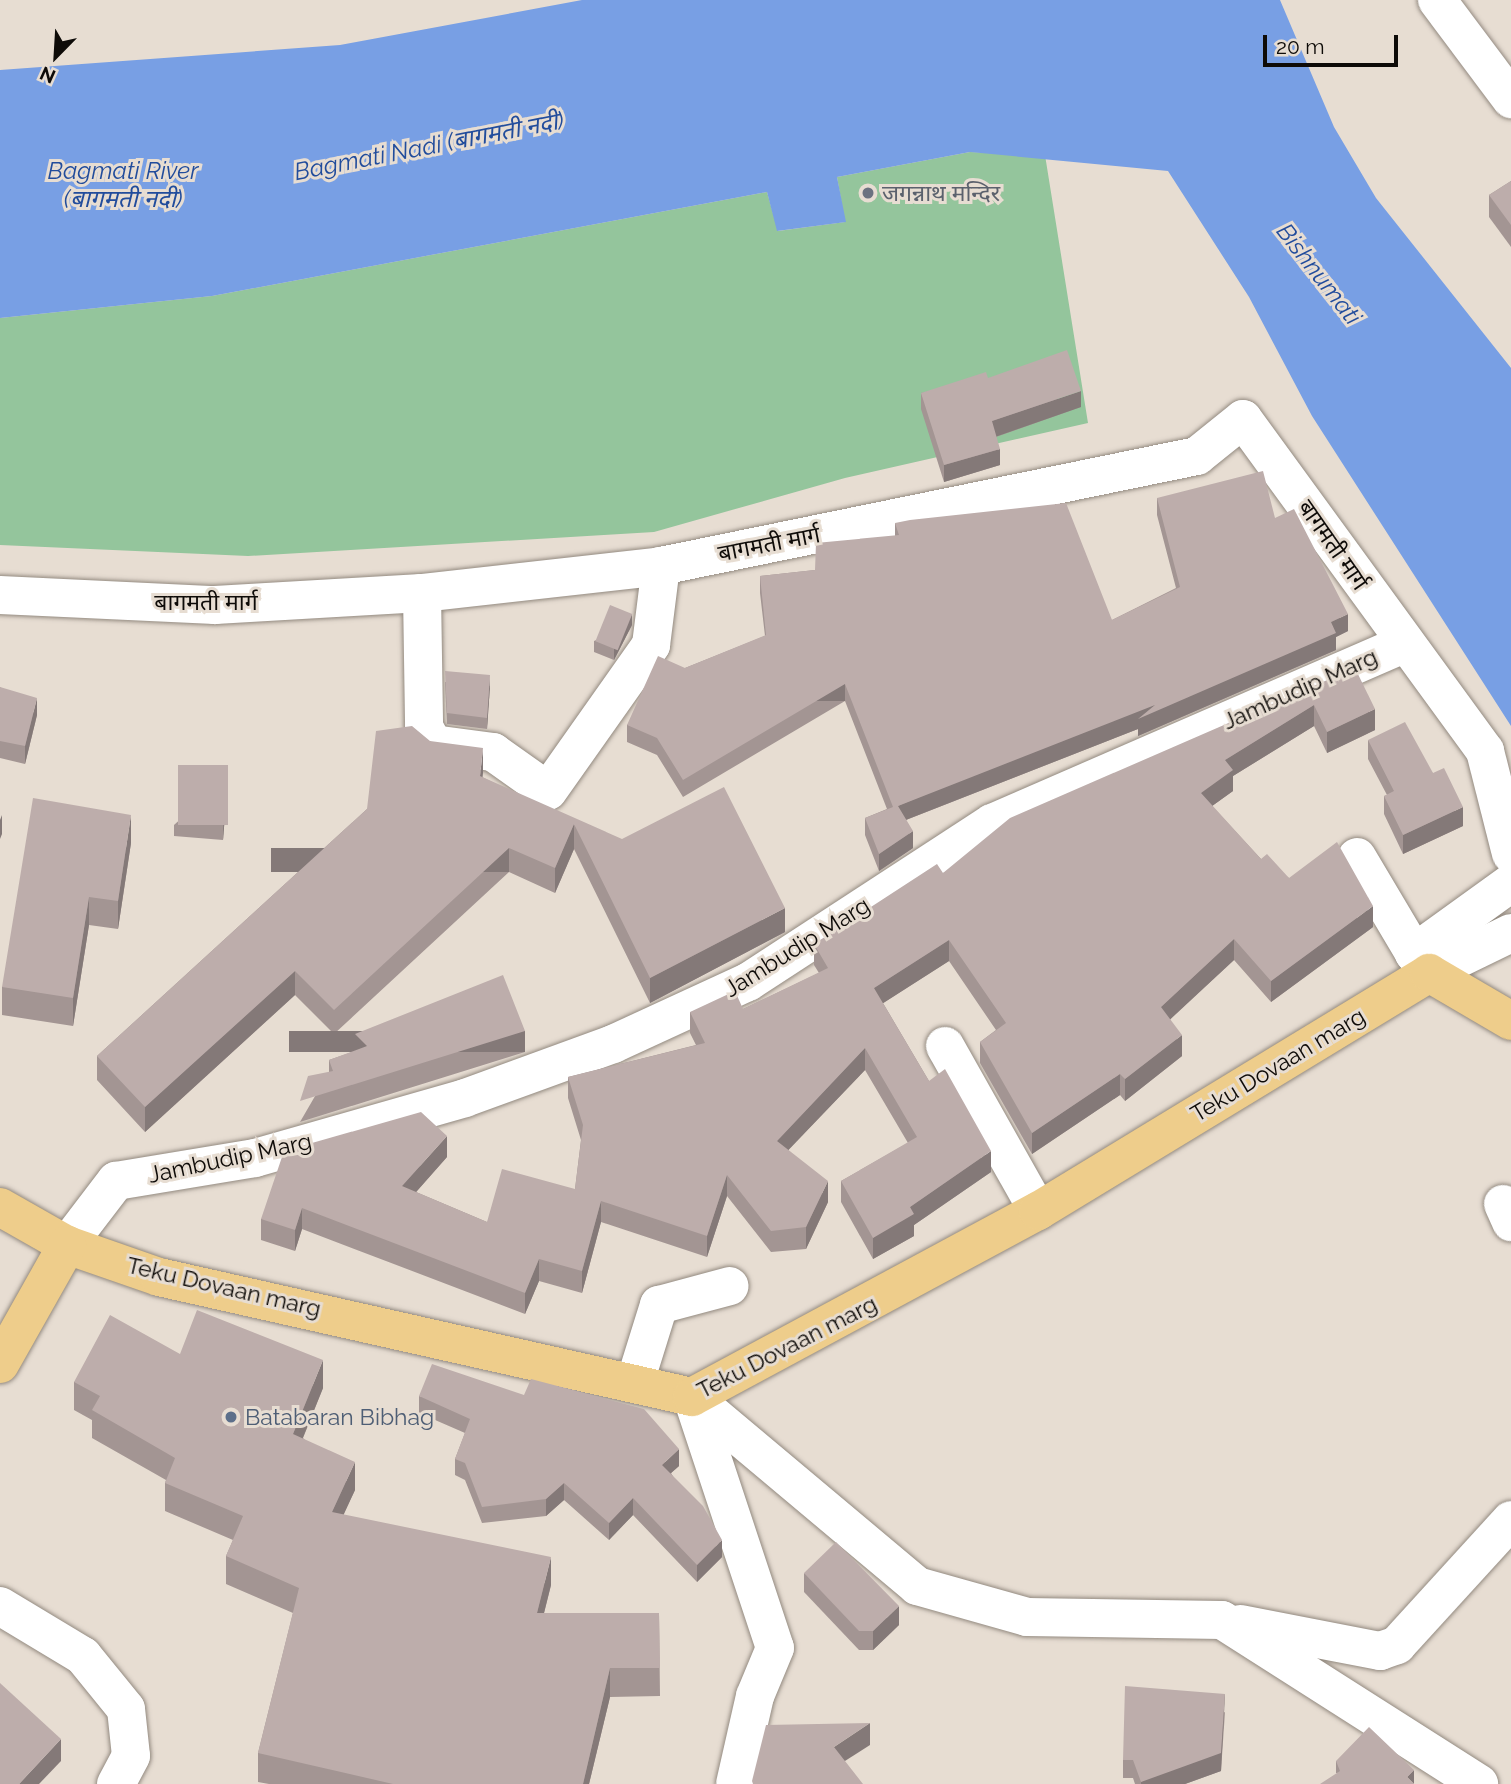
<!DOCTYPE html>
<html>
<head>
<meta charset="utf-8">
<style>
  body { margin:0 }
  #map { position:relative; width:1511px; height:1784px; overflow:hidden; background:#e7ddd2; font-family:Raleway,"Noto Sans Devanagari",sans-serif }
  div>[style] { position:absolute }
  .green>* { inset:0; background:#94c59c }
  .water>* { inset:0; background:#789fe4 }
  .roads { filter:drop-shadow(0 0 2px #938a80) drop-shadow(0 0 2px #938a80) }
  .minor>* { height:38px; margin:-19px; padding:0 19px; transform-origin:19px; border-radius:19px; background:#fff }
  .major>* { height:38px; margin:-19px; padding:0 19px; transform-origin:19px; border-radius:19px; background:#eecd8b }
  .wall>* { inset:0; background:#a39593 }
  .shaded-wall>* { inset:0; background:#847978; transform-origin:0 0 }
  .building>* { inset:0; background:#bdadab; transform-origin:0 0 }
  .dots>* { width:19px; height:19px; translate:-50% -50%; box-sizing:border-box; border:4px solid #e7ddd2; border-radius:50% }
  span { translate:-50% -50%; white-space:nowrap; text-align:center; line-height:1.15; -webkit-text-stroke:6px #e7ddd2; paint-order:stroke }
  .worship-label { font-size:23px; color:#5b616d }
  .left { translate:0 -50%; text-align:left }
  .street-label { font-size:23px; color:#0e0b08 }
  .service-label { font-size:23px; color:#4e5e75 }
  .water-label { font-size:24px; color:#214c9c; font-style:italic }
  .north { position:absolute; left:21px; top:21px; width:70px; height:70px; -webkit-text-stroke:5px #e7ddd2; paint-order:stroke; rotate:204deg; font-size:19px; font-weight:700; line-height:28px; text-align:center; color:#0e0b08 }
  .north::after { content:''; display:block; margin:auto; width:24px; height:32px; background:#0e0b08; clip-path:polygon(50% 0,100% 100%,50% 72%,0 100%) }
  .scale { position:absolute; left:1263px; top:35px; width:135px; height:32px; box-sizing:border-box; border:4px solid #0e0b08; border-top:0; padding-left:9px; font-size:21px; line-height:24px; white-space:nowrap; color:#0e0b08; -webkit-text-stroke:5px #e7ddd2; paint-order:stroke }
</style>
</head>
<body>
<div id="map">
  <div class="green">
    <div style="clip-path:polygon(970px 152px,1045px 155px,1088px 423px,845px 478px,654px 532px,248px 556px,0 545px,0 318px,212px 296px,767px 192px,778px 231px,845px 222px,837px 177px)"></div>
  </div>
  <div class="water">
    <div style="clip-path:polygon(582px 0,1280px 0,1334px 127px,1376px 198px,1511px 368px,1511px 726px,1312px 416px,1249px 297px,1168px 171px,970px 152px,837px 177px,846px 222px,777px 231px,767px 192px,212px 296px,0 318px,0 70px,340px 45px)"></div>
  </div>
  <div class="roads">
    <div class="minor">
      <div style="left:1437px;top:0;width:124px;rotate:53.2deg"></div>
      <div style="left:422px;top:593px;width:134px;rotate:89.1deg"></div>
      <div style="left:424px;top:727px;width:19px;rotate:62deg"></div>
      <div style="left:433px;top:744px;width:61px;rotate:7.6deg"></div>
      <div style="left:493px;top:752px;width:67px;rotate:35.3deg"></div>
      <div style="left:548px;top:791px;width:179px;rotate:-54.8deg"></div>
      <div style="left:651px;top:645px;width:80px;rotate:-82.8deg"></div>
      <div style="left:0;top:595px;width:215px;rotate:2.7deg"></div>
      <div style="left:215px;top:605px;width:207px;rotate:-3.3deg"></div>
      <div style="left:422px;top:593px;width:241px;rotate:-6.4deg"></div>
      <div style="left:661px;top:566px;width:547px;rotate:-11.6deg"></div>
      <div style="left:1197px;top:456px;width:59px;rotate:-38.8deg"></div>
      <div style="left:1243px;top:419px;width:411px;rotate:53.9deg"></div>
      <div style="left:1485px;top:751px;width:106px;rotate:75.8deg"></div>
      <div style="left:1357px;top:857px;width:112px;rotate:59.3deg"></div>
      <div style="left:1511px;top:883px;width:120px;rotate:144.2deg"></div>
      <div style="left:1414px;top:953px;width:25px;rotate:53deg"></div>
      <div style="left:1429px;top:973px;width:91px;rotate:-26deg"></div>
      <div style="left:945px;top:1046px;width:189px;rotate:60.6deg"></div>
      <div style="left:1503px;top:1204px;width:20px;rotate:66deg"></div>
      <div style="left:67px;top:1245px;width:81px;rotate:-52.6deg"></div>
      <div style="left:116px;top:1181px;width:141px;rotate:-9.4deg"></div>
      <div style="left:255px;top:1158px;width:218px;rotate:-15.9deg"></div>
      <div style="left:465px;top:1098px;width:158px;rotate:-20deg"></div>
      <div style="left:613px;top:1044px;width:149px;rotate:-24.7deg"></div>
      <div style="left:748px;top:982px;width:291px;rotate:-33.1deg"></div>
      <div style="left:992px;top:823px;width:449px;rotate:-23.5deg"></div>
      <div style="left:635px;top:1382px;width:81px;rotate:-72.7deg"></div>
      <div style="left:659px;top:1305px;width:73px;rotate:-15deg"></div>
      <div style="left:692px;top:1397px;width:294px;rotate:40deg"></div>
      <div style="left:917px;top:1586px;width:114px;rotate:15.7deg"></div>
      <div style="left:1027px;top:1617px;width:195px;rotate:0.9deg"></div>
      <div style="left:1222px;top:1620px;width:305px;rotate:32.5deg"></div>
      <div style="left:692px;top:1397px;width:264px;rotate:71.7deg"></div>
      <div style="left:775px;top:1648px;width:52px;rotate:112.6deg"></div>
      <div style="left:755px;top:1696px;width:90px;rotate:102.8deg"></div>
      <div style="left:0;top:1606px;width:97px;rotate:31.1deg"></div>
      <div style="left:83px;top:1656px;width:68px;rotate:50.9deg"></div>
      <div style="left:126px;top:1709px;width:47px;rotate:83.9deg"></div>
      <div style="left:131px;top:1756px;width:32px;rotate:118deg"></div>
      <div style="left:1240px;top:1624px;width:143px;rotate:10.9deg"></div>
      <div style="left:1380px;top:1651px;width:18px;rotate:-19deg"></div>
      <div style="left:1397px;top:1645px;width:169px;rotate:-47.6deg"></div>
    </div>
    <div class="major">
      <div style="left:0;top:1207px;width:77px;rotate:29.6deg"></div>
      <div style="left:67px;top:1245px;width:97px;rotate:19.2deg"></div>
      <div style="left:159px;top:1277px;width:546px;rotate:12.69deg"></div>
      <div style="left:692px;top:1397px;width:393px;rotate:-28.3deg"></div>
      <div style="left:1038px;top:1211px;width:458px;rotate:-31.3deg"></div>
      <div style="left:1429px;top:973px;width:95px;rotate:30.3deg"></div>
      <div style="left:0;top:1364px;width:137px;rotate:-60.6deg"></div>
    </div>
  </div>
  <div class="wall">
    <div style="clip-path:polygon(1511px 181px,1511px 247px,1489px 217px,1489px 195px)"></div>
    <div style="clip-path:polygon(988px 378px,1081px 407px,996px 437px,1000px 465px,944px 482px,921px 409px,921px 393px)"></div>
    <div style="clip-path:polygon(1157px 498px,1275px 518px,1348px 631px,1336px 637px,1336px 650px,1138px 736px,1138px 729px,906px 820px,913px 848px,879px 871px,865px 835px,865px 818px,887px 809px,845px 701px,683px 797px,657px 755px,627px 742px,627px 725px,685px 668px,765px 636px,760px 593px,760px 576px,815px 570px,895px 536px,895px 523px,1112px 620px,1176px 588px,1157px 515px)"></div>
    <div style="clip-path:polygon(632px 625px,614px 660px,594px 652px,594px 641px)"></div>
    <div style="clip-path:polygon(1355px 668px,1375px 730px,1327px 753px,1314px 726px,1233px 776px,1233px 791px,1212px 806px,1261px 859px,1289px 878px,1373px 927px,1271px 1002px,1234px 960px,1170px 1019px,1182px 1056px,1125px 1101px,1120px 1095px,1032px 1154px,980px 1063px,980px 1042px,996px 1030px,949px 961px,883px 1003px,929px 1081px,991px 1172px,914px 1225px,914px 1236px,873px 1259px,841px 1202px,841px 1181px,908px 1143px,865px 1070px,788px 1150px,828px 1202px,806px 1249px,771px 1252px,727px 1196px,707px 1257px,601px 1222px,582px 1293px,539px 1281px,525px 1314px,302px 1229px,295px 1251px,261px 1240px,261px 1219px,447px 1157px,416px 1192px,487px 1222px,575px 1189px,581px 1140px,568px 1098px,568px 1077px,696px 1045px,690px 1033px,690px 1012px,743px 1009px,819px 973px,814px 965px,814px 944px,943px 873px)"></div>
    <div style="clip-path:polygon(445px 682px,490px 686px,487px 729px,447px 724px)"></div>
    <div style="clip-path:polygon(0 687px,37px 715px,25px 764px,0 758px)"></div>
    <div style="clip-path:polygon(1368px 740px,1433px 773px,1463px 826px,1403px 854px,1384px 814px,1384px 796px,1387px 795px,1368px 759px)"></div>
    <div style="clip-path:polygon(430px 741px,482px 777px,785px 932px,650px 1003px,574px 849px,555px 893px,509px 872px,334px 1034px,295px 995px,145px 1132px,97px 1080px,97px 1056px,367px 809px)"></div>
    <div style="clip-path:polygon(228px 776px,223px 840px,174px 836px,174px 825px)"></div>
    <div style="clip-path:polygon(131px 843px,118px 929px,89px 925px,73px 1026px,2px 1015px,2px 987px)"></div>
    <div style="clip-path:polygon(355px 1034px,525px 1052px,300px 1122px,329px 1072px,329px 1060px,355px 1051px)"></div>
    <div style="clip-path:polygon(180px 1354px,323px 1388px,303px 1438px,355px 1490px,343px 1515px,551px 1585px,544px 1613px,659px 1613px,660px 1696px,610px 1697px,589px 1784px,269px 1784px,258px 1782px,258px 1753px,293px 1613px,226px 1584px,226px 1556px,233px 1540px,165px 1511px,165px 1483px,166px 1480px,92px 1438px,92px 1420px,74px 1410px,74px 1382px)"></div>
    <div style="clip-path:polygon(419px 1396px,679px 1466px,671px 1473px,722px 1557px,697px 1582px,633px 1515px,609px 1540px,564px 1500px,546px 1516px,482px 1523px,465px 1480px,455px 1475px,455px 1459px,465px 1433px,419px 1413px)"></div>
    <div style="clip-path:polygon(804px 1573px,899px 1625px,873px 1650px,859px 1650px,804px 1592px)"></div>
    <div style="clip-path:polygon(1225px 1712px,1221px 1771px,1185px 1784px,1135px 1784px,1133px 1778px,1123px 1778px,1123px 1760px)"></div>
    <div style="clip-path:polygon(1336px 1761px,1414px 1770px,1336px 1773px)"></div>
  </div>
  <div class="shaded-wall">
    <div style="clip-path:polygon(1081px 391px,1081px 407px,992px 438px,992px 421px)"></div>
    <div style="clip-path:polygon(1000px 449px,1000px 465px,944px 482px,944px 465px)"></div>
    <div style="clip-path:polygon(632px 614px,632px 625px,614px 660px,614px 649px)"></div>
    <div style="clip-path:polygon(1348px 614px,1348px 631px,1336px 637px,1336px 650px,1138px 736px,1138px 729px,898px 823px,898px 806px,1331px 622px)"></div>
    <div style="clip-path:polygon(490px 675px,490px 686px,487px 729px,487px 718px)"></div>
    <div style="left:845px;top:684px;width:17px;height:188px;rotate:90deg"></div>
    <div style="clip-path:polygon(37px 698px,37px 715px,25px 764px,25px 746px)"></div>
    <div style="clip-path:polygon(1314px 705px,1314px 726px,1233px 776px,1233px 791px,1201px 814px,1201px 793px,1225px 760px)"></div>
    <div style="clip-path:polygon(1375px 709px,1375px 730px,1327px 753px,1327px 732px)"></div>
    <div style="clip-path:polygon(483px 748px,483px 773px,480px 801px,480px 776px)"></div>
    <div style="clip-path:polygon(228px 765px,228px 776px,223px 840px,223px 829px)"></div>
    <div style="clip-path:polygon(1463px 807px,1463px 826px,1403px 854px,1403px 835px)"></div>
    <div style="clip-path:polygon(2px 815px,2px 834px,0 839px,0 820px)"></div>
    <div style="clip-path:polygon(131px 815px,131px 843px,118px 929px,118px 901px)"></div>
    <div style="clip-path:polygon(574px 824px,574px 849px,555px 893px,555px 868px)"></div>
    <div style="clip-path:polygon(913px 831px,913px 848px,879px 871px,879px 854px)"></div>
    <div style="left:509px;top:848px;width:24px;height:238px;rotate:90deg"></div>
    <div style="clip-path:polygon(89px 897px,89px 925px,73px 1026px,73px 998px)"></div>
    <div style="clip-path:polygon(1373px 906px,1373px 927px,1271px 1002px,1271px 981px)"></div>
    <div style="clip-path:polygon(785px 908px,785px 932px,650px 1003px,650px 978px)"></div>
    <div style="clip-path:polygon(1234px 939px,1234px 960px,1161px 1028px,1161px 1007px)"></div>
    <div style="clip-path:polygon(949px 940px,949px 961px,874px 1009px,874px 988px)"></div>
    <div style="clip-path:polygon(295px 971px,295px 995px,145px 1132px,145px 1107px)"></div>
    <div style="left:525px;top:1031px;width:21px;height:236px;rotate:90deg"></div>
    <div style="clip-path:polygon(1182px 1035px,1182px 1056px,1125px 1101px,1125px 1079px)"></div>
    <div style="clip-path:polygon(865px 1048px,865px 1070px,777px 1162px,777px 1141px)"></div>
    <div style="clip-path:polygon(1120px 1074px,1120px 1095px,1032px 1154px,1032px 1133px)"></div>
    <div style="clip-path:polygon(447px 1136px,447px 1157px,402px 1208px,402px 1186px)"></div>
    <div style="clip-path:polygon(991px 1151px,991px 1172px,914px 1225px,914px 1236px,873px 1259px,873px 1238px,910px 1207px)"></div>
    <div style="clip-path:polygon(727px 1175px,727px 1196px,707px 1257px,707px 1236px)"></div>
    <div style="clip-path:polygon(828px 1181px,828px 1202px,806px 1249px,806px 1227px)"></div>
    <div style="clip-path:polygon(601px 1201px,601px 1222px,582px 1293px,582px 1271px)"></div>
    <div style="clip-path:polygon(302px 1208px,302px 1229px,295px 1251px,295px 1230px)"></div>
    <div style="clip-path:polygon(539px 1259px,539px 1281px,525px 1314px,525px 1293px)"></div>
    <div style="clip-path:polygon(323px 1360px,323px 1388px,293px 1462px,293px 1434px)"></div>
    <div style="clip-path:polygon(679px 1449px,679px 1466px,662px 1481px,662px 1465px)"></div>
    <div style="clip-path:polygon(355px 1462px,355px 1490px,332px 1540px,332px 1512px)"></div>
    <div style="clip-path:polygon(564px 1483px,564px 1500px,546px 1516px,546px 1499px)"></div>
    <div style="clip-path:polygon(633px 1498px,633px 1515px,609px 1540px,609px 1523px)"></div>
    <div style="clip-path:polygon(722px 1540px,722px 1557px,697px 1582px,697px 1565px)"></div>
    <div style="clip-path:polygon(551px 1557px,551px 1585px,537px 1641px,537px 1613px)"></div>
    <div style="clip-path:polygon(899px 1606px,899px 1625px,873px 1650px,873px 1631px)"></div>
    <div style="clip-path:polygon(610px 1668px,610px 1697px,589px 1784px,583px 1784px)"></div>
    <div style="clip-path:polygon(1225px 1694px,1221px 1771px,1185px 1784px,1141px 1784px,1141px 1782px)"></div>
    <div style="clip-path:polygon(870px 1723px,870px 1745px,834px 1768px,834px 1747px)"></div>
    <div style="clip-path:polygon(61px 1739px,61px 1761px,39px 1784px,19px 1784px)"></div>
    <div style="clip-path:polygon(1414px 1770px,1414px 1784px,1407px 1777px)"></div>
  </div>
  <div class="building">
    <div style="clip-path:polygon(1511px 181px,1511px 225px,1489px 195px)"></div>
    <div style="clip-path:polygon(1067px 350px,1081px 391px,992px 421px,1000px 449px,944px 465px,921px 393px,986px 372px,988px 378px)"></div>
    <div style="clip-path:polygon(1263px 471px,1275px 518px,1294px 509px,1348px 614px,1331px 622px,1336px 633px,1138px 719px,1155px 705px,898px 806px,913px 831px,879px 854px,865px 818px,893px 807px,845px 684px,683px 780px,657px 738px,627px 725px,658px 656px,685px 668px,766px 635px,760px 576px,815px 570px,816px 543px,899px 535px,895px 523px,910px 520px,1066px 503px,1112px 620px,1180px 587px,1157px 498px)"></div>
    <div style="left:610px;top:605px;width:24px;height:39px;rotate:22deg"></div>
    <div style="clip-path:polygon(1355px 668px,1375px 709px,1327px 732px,1314px 705px,1225px 760px,1233px 770px,1201px 793px,1261px 859px,1267px 854px,1289px 878px,1337px 842px,1373px 906px,1271px 981px,1234px 939px,1161px 1007px,1182px 1035px,1125px 1079px,1120px 1074px,1032px 1133px,980px 1042px,1006px 1023px,949px 940px,874px 988px,929px 1081px,945px 1069px,991px 1151px,910px 1207px,914px 1214px,873px 1238px,841px 1181px,917px 1137px,865px 1048px,777px 1141px,828px 1181px,806px 1227px,771px 1231px,727px 1175px,707px 1236px,601px 1201px,582px 1271px,539px 1259px,525px 1293px,302px 1208px,295px 1230px,261px 1219px,284px 1151px,421px 1112px,447px 1136px,402px 1186px,487px 1222px,502px 1169px,575px 1189px,583px 1125px,568px 1077px,705px 1043px,690px 1012px,735px 991px,743px 1009px,828px 968px,814px 944px,937px 864px,943px 873px,1010px 818px)"></div>
    <div style="clip-path:polygon(445px 671px,490px 675px,487px 718px,447px 713px)"></div>
    <div style="clip-path:polygon(0 687px,37px 698px,25px 746px,0 741px)"></div>
    <div style="clip-path:polygon(1405px 722px,1433px 773px,1444px 768px,1463px 807px,1403px 835px,1384px 796px,1394px 791px,1368px 740px)"></div>
    <div style="clip-path:polygon(412px 726px,430px 741px,483px 748px,480px 776px,622px 839px,724px 787px,785px 908px,650px 978px,574px 824px,555px 868px,509px 848px,334px 1010px,295px 971px,145px 1107px,97px 1056px,367px 809px,376px 731px)"></div>
    <div style="left:178px;top:765px;width:50px;height:60px"></div>
    <div style="clip-path:polygon(33px 798px,131px 815px,118px 901px,89px 897px,73px 998px,2px 987px)"></div>
    <div style="clip-path:polygon(503px 975px,525px 1031px,300px 1101px,308px 1076px,333px 1071px,329px 1060px,367px 1046px,355px 1034px)"></div>
    <div style="clip-path:polygon(197px 1310px,323px 1360px,293px 1434px,355px 1462px,332px 1512px,551px 1557px,537px 1613px,659px 1613px,660px 1668px,610px 1668px,583px 1784px,393px 1784px,258px 1753px,299px 1588px,226px 1556px,243px 1516px,165px 1483px,175px 1458px,92px 1410px,100px 1396px,74px 1382px,110px 1315px,180px 1354px)"></div>
    <div style="clip-path:polygon(432px 1364px,524px 1395px,531px 1379px,644px 1409px,679px 1449px,662px 1465px,703px 1506px,722px 1540px,697px 1565px,633px 1498px,609px 1523px,564px 1483px,546px 1499px,482px 1507px,465px 1463px,455px 1459px,470px 1419px,419px 1396px)"></div>
    <div style="clip-path:polygon(836px 1542px,899px 1606px,873px 1631px,859px 1631px,804px 1573px)"></div>
    <div style="clip-path:polygon(0 1683px,61px 1739px,19px 1784px,0 1784px)"></div>
    <div style="clip-path:polygon(1125px 1686px,1225px 1694px,1221px 1753px,1141px 1782px,1133px 1760px,1123px 1760px)"></div>
    <div style="clip-path:polygon(870px 1723px,834px 1747px,863px 1784px,753px 1784px,752px 1781px,766px 1725px)"></div>
    <div style="clip-path:polygon(1369px 1727px,1414px 1770px,1407px 1777px,1414px 1784px,1320px 1784px,1340px 1771px,1336px 1761px)"></div>
  </div>
  <div class="dots">
    <div style="left:868px;top:193px;background:#6b7280"></div>
    <div style="left:231px;top:1417px;background:#5c6f8a"></div>
  </div>
  <div class="worship-label">
    <span class="left" style="left:882px;top:193px">जगन्नाथ मन्दिर</span>
  </div>
  <div class="street-label">
    <span style="left:769px;top:544px;rotate:-11deg">बागमती मार्ग</span>
    <span style="left:1333px;top:545px;rotate:55deg">बागमती मार्ग</span>
    <span style="left:206px;top:602px">बागमती मार्ग</span>
    <span style="left:1300px;top:689px;rotate:-24deg">Jambudip Marg</span>
    <span style="left:797px;top:947px;rotate:-32deg">Jambudip Marg</span>
    <span style="left:1278px;top:1065px;rotate:-31deg">Teku Dovaan marg</span>
    <span style="left:230px;top:1158px;rotate:-12deg">Jambudip Marg</span>
    <span style="left:224px;top:1287px;rotate:13deg">Teku Dovaan marg</span>
    <span style="left:787px;top:1347px;rotate:-27deg">Teku Dovaan marg</span>
  </div>
  <div class="service-label">
    <span class="left" style="left:245px;top:1417px">Batabaran Bibhag</span>
  </div>
  <div class="water-label">
    <span style="left:429px;top:146px;rotate:-11deg">Bagmati Nadi (बागमती नदी)</span>
    <span style="left:123px;top:185px">Bagmati River<br>(बागमती नदी)</span>
    <span style="left:1319px;top:274px;rotate:52deg">Bishnumati</span>
  </div>
  <div class="north">N</div>
  <div class="scale">20 m</div>
</div>
</body>
</html>
